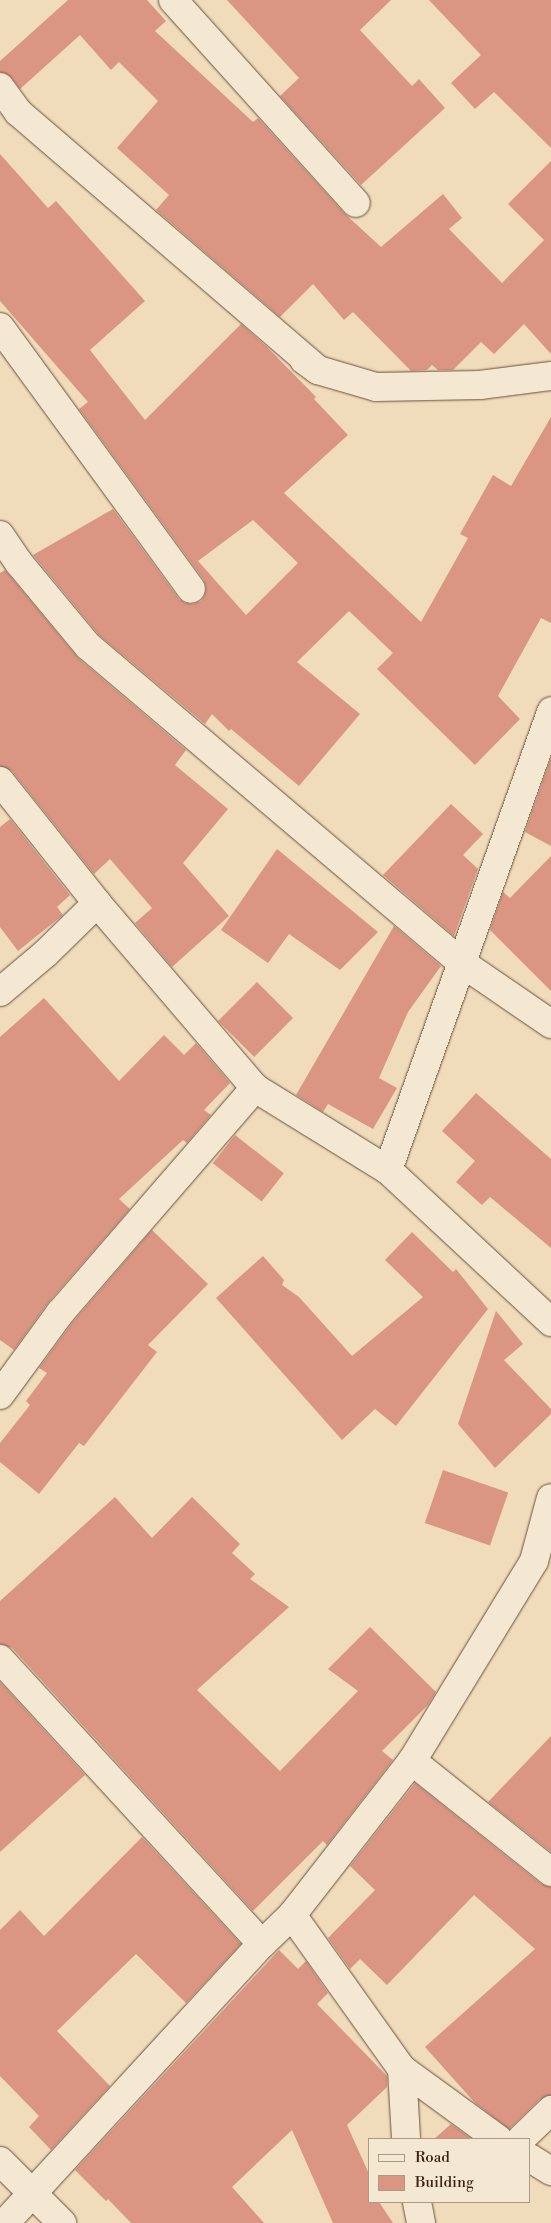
<!DOCTYPE html>
<html>
<head>
<meta charset="utf-8">
<style>
  body { margin:0 }
  #map { position:relative; width:551px; height:2223px; overflow:hidden; background:#f0dcba; font-family:"Libre Bodoni",serif }
  div>[style] { position:absolute }
  .building>* { inset:0; background:#db9583; transform-origin:0 0 }
  .roads { filter:drop-shadow(0 0 1px #6a513d) drop-shadow(0 0 1px #6a513d) }
  .street>* { height:28px; margin:-14px; padding:0 14px; transform-origin:14px; border-radius:14px; background:#f5e8d2 }
  span { translate:-50% -50%; white-space:nowrap; text-align:center; line-height:1.15; -webkit-text-stroke:5px #f5e8d2; paint-order:stroke }
  .legend { position:absolute; left:368px; top:2138px; width:162px; height:65px; box-sizing:border-box; background:#f5e8d2; border:1px solid #ac9986; margin:0; padding:6px 9px; list-style:none; font-size:15px; color:#3e2313 }
  .legend li { display:flex; align-items:center; gap:10px; height:25px }
  .legend b { width:25px; border:1px solid #ac9986 }
</style>
</head>
<body>
<div id="map">
  <div class="building">
    <div style="clip-path:polygon(68px 0,147px 0,166px 21px,155px 31px,253px 122px,258px 118px,344px 213px,381px 247px,443px 194px,462px 218px,449px 229px,502px 283px,544px 240px,508px 204px,551px 161px,551px 354px,524px 324px,494px 354px,481px 342px,453px 370px,438px 370px,432px 365px,427px 370px,411px 371px,353px 312px,344px 320px,313px 284px,280px 317px,156px 210px,169px 195px,117px 148px,158px 101px,119px 62px,111px 70px,80px 35px,20px 89px,12px 78px,0 72px,0 61px)"></div>
    <div style="clip-path:polygon(227px 0,391px 0,360px 30px,412px 86px,419px 79px,445px 108px,361px 185px,280px 96px,299px 78px)"></div>
    <div style="clip-path:polygon(429px 0,551px 0,551px 148px,494px 92px,475px 109px,451px 83px,481px 55px)"></div>
    <div style="clip-path:polygon(evenodd,0 154px,48px 208px,56px 201px,145px 301px,90px 350px,145px 420px,241px 324px,267px 347px,316px 397px,314px 399px,348px 435px,284px 493px,421px 622px,468px 538px,460px 534px,493px 475px,511px 486px,551px 417px,551px 623px,541px 618px,498px 696px,520px 719px,475px 765px,377px 669px,393px 653px,349px 611px,297px 662px,360px 714px,299px 786px,231px 729px,229px 731px,212px 714px,205px 724px,99px 635px,33px 555px,113px 509px,179px 599px,185px 603px,193px 604px,201px 601px,205px 595px,206px 587px,204px 580px,79px 409px,88px 402px,0 301px,0 154px,253px 520px,298px 563px,246px 615px,198px 561px,253px 520px)"></div>
    <div style="clip-path:polygon(5px 570px,78px 658px,186px 750px,175px 765px,228px 809px,183px 863px,229px 916px,172px 967px,135px 923px,152px 908px,110px 859px,94px 874px,12px 771px,0 766px,0 573px)"></div>
    <div style="clip-path:polygon(551px 758px,551px 846px,525px 832px)"></div>
    <div style="clip-path:polygon(451px 804px,483px 834px,463px 855px,478px 869px,454px 936px,383px 875px)"></div>
    <div style="clip-path:polygon(10px 819px,70px 895px,57px 907px,63px 915px,18px 951px,0 927px,0 827px)"></div>
    <div style="clip-path:polygon(277px 849px,378px 932px,340px 970px,289px 934px,268px 963px,221px 930px)"></div>
    <div style="clip-path:polygon(551px 856px,551px 991px,490px 930px,503px 892px,510px 898px)"></div>
    <div style="clip-path:polygon(394px 926px,441px 966px,408px 1012px,379px 1078px,397px 1088px,373px 1129px,328px 1104px,323px 1112px,296px 1095px)"></div>
    <div style="left:257px;top:982px;width:51px;height:55px;rotate:45deg"></div>
    <div style="clip-path:polygon(44px 998px,119px 1081px,164px 1035px,184px 1055px,196px 1043px,230px 1083px,204px 1110px,211px 1115px,187px 1143px,183px 1140px,119px 1199px,130px 1209px,48px 1303px,14px 1350px,0 1340px,0 1037px)"></div>
    <div style="clip-path:polygon(476px 1093px,551px 1159px,551px 1248px,490px 1197px,482px 1205px,456px 1182px,475px 1161px,442px 1131px)"></div>
    <div style="left:235px;top:1135px;width:62px;height:36px;rotate:38deg"></div>
    <div style="clip-path:polygon(152px 1230px,208px 1284px,148px 1345px,157px 1352px,84px 1446px,79px 1443px,39px 1494px,0 1462px,0 1443px,30px 1405px,26px 1401px,47px 1373px,39px 1368px,72px 1323px)"></div>
    <div style="clip-path:polygon(412px 1232px,453px 1272px,456px 1269px,488px 1309px,396px 1426px,375px 1409px,342px 1440px,216px 1298px,263px 1256px,284px 1280px,282px 1285px,299px 1297px,352px 1356px,423px 1297px,385px 1260px)"></div>
    <div style="clip-path:polygon(496px 1311px,523px 1344px,504px 1360px,551px 1409px,551px 1414px,495px 1468px,458px 1424px)"></div>
    <div style="left:443px;top:1470px;width:69px;height:56px;rotate:19deg"></div>
    <div style="clip-path:polygon(115px 1497px,152px 1538px,192px 1497px,240px 1544px,232px 1553px,255px 1574px,250px 1579px,289px 1607px,197px 1690px,280px 1771px,358px 1691px,328px 1669px,370px 1627px,436px 1692px,428px 1705px,382px 1751px,393px 1760px,327px 1845px,323px 1841px,253px 1911px,12px 1648px,0 1644px,0 1601px)"></div>
    <div style="clip-path:polygon(0 1682px,85px 1775px,0 1852px)"></div>
    <div style="clip-path:polygon(551px 1736px,551px 1852px,488px 1802px)"></div>
    <div style="clip-path:polygon(415px 1783px,541px 1884px,551px 1887px,551px 2095px,540px 2099px,509px 2129px,475px 2103px,425px 2047px,535px 1949px,474px 1895px,387px 1985px,360px 1959px,350px 1969px,328px 1938px,375px 1890px,350px 1866px)"></div>
    <div style="clip-path:polygon(142px 1837px,241px 1944px,186px 2003px,136px 1954px,57px 2031px,110px 2086px,51px 2150px,29px 2127px,39px 2116px,0 2076px,0 1930px,20px 1910px,44px 1936px)"></div>
    <div style="clip-path:polygon(279px 1950px,298px 1969px,306px 1961px,328px 1993px,317px 2004px,387px 2076px,387px 2087px,347px 2125px,370px 2176px,370px 2202px,379px 2202px,393px 2223px,333px 2223px,292px 2130px,232px 2187px,264px 2223px,131px 2223px,108px 2199px,106px 2201px,75px 2170px)"></div>
    <div style="clip-path:polygon(451px 2124px,472px 2139px,434px 2139px)"></div>
  </div>
  <div class="roads">
    <div class="street">
      <div style="left:173px;top:0;width:273px;rotate:48deg"></div>
      <div style="left:0;top:87px;width:31px;rotate:54deg"></div>
      <div style="left:18px;top:112px;width:396px;rotate:40.7deg"></div>
      <div style="left:0;top:327px;width:324px;rotate:53.9deg"></div>
      <div style="left:304px;top:360px;width:17px;rotate:36deg"></div>
      <div style="left:318px;top:370px;width:60px;rotate:16.3deg"></div>
      <div style="left:376px;top:387px;width:104px;rotate:-1.1deg"></div>
      <div style="left:480px;top:385px;width:72px;rotate:-7.2deg"></div>
      <div style="left:0;top:535px;width:34px;rotate:56deg"></div>
      <div style="left:19px;top:563px;width:108px;rotate:50.3deg"></div>
      <div style="left:88px;top:646px;width:490px;rotate:40.3deg"></div>
      <div style="left:462px;top:963px;width:108px;rotate:34.4deg"></div>
      <div style="left:0;top:781px;width:156px;rotate:51.5deg"></div>
      <div style="left:97px;top:903px;width:243px;rotate:49.5deg"></div>
      <div style="left:0;top:992px;width:59px;rotate:-40.2deg"></div>
      <div style="left:45px;top:954px;width:73px;rotate:-44.4deg"></div>
      <div style="left:388px;top:1170px;width:223px;rotate:43deg"></div>
      <div style="left:0;top:1395px;width:102px;rotate:-53.8deg"></div>
      <div style="left:60px;top:1313px;width:298px;rotate:-49.1deg"></div>
      <div style="left:255px;top:1088px;width:156px;rotate:31.7deg"></div>
      <div style="left:388px;top:1170px;width:487px;rotate:-70.4deg"></div>
      <div style="left:0;top:1659px;width:387px;rotate:47.4deg"></div>
      <div style="left:412px;top:1761px;width:178px;rotate:38.6deg"></div>
      <div style="left:292px;top:1915px;width:189px;rotate:54.5deg"></div>
      <div style="left:402px;top:2069px;width:70px;rotate:86.7deg"></div>
      <div style="left:402px;top:2069px;width:119px;rotate:36.1deg"></div>
      <div style="left:521px;top:2139px;width:42px;rotate:-44deg"></div>
      <div style="left:530px;top:2158px;width:25px;rotate:32deg"></div>
      <div style="left:0;top:2161px;width:88px;rotate:45deg"></div>
      <div style="left:417px;top:2202px;width:21px;rotate:79deg"></div>
      <div style="left:5px;top:2223px;width:379px;rotate:-47.4deg"></div>
      <div style="left:262px;top:1944px;width:42px;rotate:-44deg"></div>
      <div style="left:292px;top:1915px;width:195px;rotate:-52.1deg"></div>
      <div style="left:412px;top:1761px;width:234px;rotate:-58.6deg"></div>
      <div style="left:534px;top:1561px;width:65px;rotate:-74.9deg"></div>
    </div>
  </div>
  <ul class="legend">
  <li><b style="height:6px;background:#f5e8d2"></b>Road</li>
  <li><b style="height:14px;background:#db9583"></b>Building</li>
  </ul>
</div>
</body>
</html>
